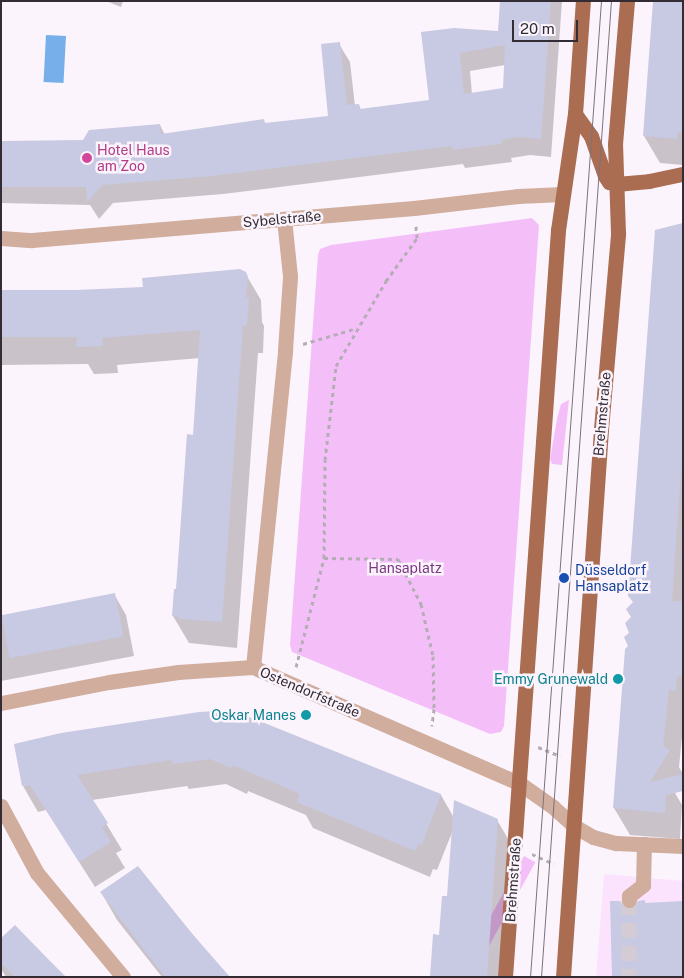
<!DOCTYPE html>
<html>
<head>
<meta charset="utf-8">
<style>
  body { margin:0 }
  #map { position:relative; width:684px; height:978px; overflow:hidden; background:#fcf4fc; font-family:"Public Sans",sans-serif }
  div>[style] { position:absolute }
  .built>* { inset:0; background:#fbe3fd }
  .green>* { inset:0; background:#f4bff9; transform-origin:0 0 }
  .water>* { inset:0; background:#76afe9; transform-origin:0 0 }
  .shadow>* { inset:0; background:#0003 }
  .building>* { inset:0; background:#c8c9e2; transform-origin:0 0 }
  .minor-tunnel>* { height:15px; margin-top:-7.5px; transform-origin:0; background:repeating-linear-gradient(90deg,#d4ccd4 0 15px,transparent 0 23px) }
  .path>* { height:3px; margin-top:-1.5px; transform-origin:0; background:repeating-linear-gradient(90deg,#b5adb5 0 4px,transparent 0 8px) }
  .minor>* { height:15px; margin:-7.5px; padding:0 7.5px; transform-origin:7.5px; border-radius:7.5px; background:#d0ad9d }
  .major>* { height:15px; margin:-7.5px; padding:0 7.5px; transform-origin:7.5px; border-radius:7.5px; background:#aa6d52 }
  .tram>* { height:1px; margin:-0.5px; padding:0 0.5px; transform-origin:0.5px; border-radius:0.5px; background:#7a737b }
  .dots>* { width:14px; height:14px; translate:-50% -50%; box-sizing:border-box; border:2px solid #fcf4fc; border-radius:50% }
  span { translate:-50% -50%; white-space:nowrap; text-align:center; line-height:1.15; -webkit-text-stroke:5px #fcf4fc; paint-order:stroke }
  .hotel-label { font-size:14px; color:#b23c85 }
  .left { translate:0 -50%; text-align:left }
  .street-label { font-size:14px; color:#332c34 }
  .park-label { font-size:14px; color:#793780 }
  .transit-label { font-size:14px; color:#164399 }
  .culture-label { font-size:14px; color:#0d838f }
  .right { translate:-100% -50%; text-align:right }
  .frame { position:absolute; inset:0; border:2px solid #332c34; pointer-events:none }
  .scale { position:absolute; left:512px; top:20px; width:66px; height:22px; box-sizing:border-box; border:2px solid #332c34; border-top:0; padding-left:6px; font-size:15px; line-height:18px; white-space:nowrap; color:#332c34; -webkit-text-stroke:4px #fcf4fc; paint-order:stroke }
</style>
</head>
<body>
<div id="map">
  <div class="built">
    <div style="clip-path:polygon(604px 874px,683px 881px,683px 977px,596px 977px)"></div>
  </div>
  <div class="green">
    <div style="clip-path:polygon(532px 218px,539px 225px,504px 726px,501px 732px,490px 734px,292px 652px,290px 645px,318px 255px,320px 249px,331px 245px)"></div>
    <div style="clip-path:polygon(569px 400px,562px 465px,552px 464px,550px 459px,557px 419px,561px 404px)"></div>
    <div style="left:524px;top:856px;width:13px;height:121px;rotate:29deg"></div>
  </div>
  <div class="water">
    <div style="left:46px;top:35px;width:20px;height:47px;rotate:3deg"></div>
  </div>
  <div class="shadow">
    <div style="clip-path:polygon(106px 1px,123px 1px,121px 7px)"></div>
    <div style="clip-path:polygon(evenodd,501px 1px,562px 1px,551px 157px,530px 155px,511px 158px,512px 162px,465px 168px,463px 164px,223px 194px,113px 203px,99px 219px,90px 205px,1px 203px,1px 142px,84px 141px,160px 125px,165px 135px,329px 117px,339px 44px,350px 62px,355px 106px,359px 105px,361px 110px,430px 101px,422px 33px,499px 32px,501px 1px,505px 65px,504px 89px,472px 94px,470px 71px,505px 65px)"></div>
    <div style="clip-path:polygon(683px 1px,683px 165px,660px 163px,644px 136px)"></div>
    <div style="clip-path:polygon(683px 224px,683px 727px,679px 767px,683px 774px,675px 793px,682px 805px,680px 839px,630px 835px,614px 808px,634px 603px)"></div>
    <div style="clip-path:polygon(245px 273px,261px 300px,262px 322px,264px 326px,263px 353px,258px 353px,237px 648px,189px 643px,173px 616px,195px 436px,200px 358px,117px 365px,118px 373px,94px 374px,88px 364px,1px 365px,1px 291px,84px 291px,144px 288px)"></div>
    <div style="clip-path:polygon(114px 594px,126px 615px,134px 656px,1px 681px,1px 616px)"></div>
    <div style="clip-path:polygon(232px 711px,441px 795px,454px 818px,497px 820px,513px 847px,504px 977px,431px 977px,449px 897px,453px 830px,437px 870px,433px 869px,430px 877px,313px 828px,306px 815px,248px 791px,247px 794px,226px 784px,189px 789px,187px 786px,92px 800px,122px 850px,116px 853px,125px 868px,95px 887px,46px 810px,38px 812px,23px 786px)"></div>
    <div style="clip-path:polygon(138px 867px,215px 962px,230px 977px,162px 977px,117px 920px,101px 892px)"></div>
    <div style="clip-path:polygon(1px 940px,64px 977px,6px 977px,1px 969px)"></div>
  </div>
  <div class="building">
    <div style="clip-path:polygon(evenodd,500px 1px,551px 1px,541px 139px,519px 137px,501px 140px,502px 144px,466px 148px,453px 150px,452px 146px,212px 176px,102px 185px,87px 202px,86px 187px,1px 187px,1px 141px,83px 140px,89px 130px,160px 124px,161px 134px,264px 119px,265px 123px,328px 116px,321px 44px,340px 42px,347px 105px,359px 104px,360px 109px,429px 100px,421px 32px,454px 28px,498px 31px,500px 1px,505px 45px,503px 88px,464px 94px,460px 53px,505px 45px)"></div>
    <div style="clip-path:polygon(653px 1px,683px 1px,683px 132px,677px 132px,677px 139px,643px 136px)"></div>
    <div style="clip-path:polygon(683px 223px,683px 443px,672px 601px,683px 601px,683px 676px,677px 676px,676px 691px,669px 690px,663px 746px,670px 750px,650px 782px,683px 774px,683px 791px,666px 795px,665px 813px,613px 808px,625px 649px,628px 646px,624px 637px,629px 633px,625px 623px,631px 617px,626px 609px,633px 602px,628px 596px,655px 230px)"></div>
    <div style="clip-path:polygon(240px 269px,246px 272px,248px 277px,246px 297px,249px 298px,247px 326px,243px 326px,222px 622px,179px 619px,179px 617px,172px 616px,174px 589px,176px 589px,187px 434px,193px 435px,200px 330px,102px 338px,103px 346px,76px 347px,77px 337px,1px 337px,1px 290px,76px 290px,143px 287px,142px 278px)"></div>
    <div style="left:115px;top:593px;width:44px;height:116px;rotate:79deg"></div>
    <div style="clip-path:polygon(232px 710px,441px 794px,422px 845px,418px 844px,415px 851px,297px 802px,300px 794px,233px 765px,232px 768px,210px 759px,173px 764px,172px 760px,77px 775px,108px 823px,102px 827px,111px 842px,79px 862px,30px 785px,22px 786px,14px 744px,61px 733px,199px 712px)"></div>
    <div style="clip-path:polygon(454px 800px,498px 819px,487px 977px,430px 977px,433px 934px,439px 935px,442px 896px,447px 896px)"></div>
    <div style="clip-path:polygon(138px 866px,188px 929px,230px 977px,165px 977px,100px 892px)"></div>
    <div style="clip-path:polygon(645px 900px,645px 903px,683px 901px,683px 977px,612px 977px,610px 901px,620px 901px,624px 908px,629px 909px,634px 908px,638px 901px)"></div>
    <div style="clip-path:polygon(15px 925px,49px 960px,66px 977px,15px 977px,1px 963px,1px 938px)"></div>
  </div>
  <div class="minor-tunnel">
    <div style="left:629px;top:900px;width:77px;rotate:90deg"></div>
  </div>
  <div class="path">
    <div style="left:303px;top:344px;width:56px;rotate:-16.5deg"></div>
    <div style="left:324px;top:558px;width:74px;rotate:0.8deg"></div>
    <div style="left:398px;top:559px;width:51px;rotate:62.9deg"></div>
    <div style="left:421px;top:604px;width:53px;rotate:77deg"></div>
    <div style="left:433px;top:656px;width:53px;rotate:88.9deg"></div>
    <div style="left:434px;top:709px;width:17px;rotate:97deg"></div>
    <div style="left:296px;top:667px;width:113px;rotate:-75.6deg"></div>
    <div style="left:324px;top:558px;width:98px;rotate:-89.4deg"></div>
    <div style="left:325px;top:460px;width:95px;rotate:-83.3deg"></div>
    <div style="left:336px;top:366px;width:99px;rotate:-59.5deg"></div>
    <div style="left:386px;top:281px;width:53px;rotate:-54.2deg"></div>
    <div style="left:417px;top:238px;width:12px;rotate:-95deg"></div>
    <div style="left:538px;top:747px;width:24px;rotate:22deg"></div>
    <div style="left:532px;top:854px;width:24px;rotate:24deg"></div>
  </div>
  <div class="minor">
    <div style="left:1px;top:238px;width:31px;rotate:4deg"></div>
    <div style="left:32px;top:240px;width:383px;rotate:-4.8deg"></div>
    <div style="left:414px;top:208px;width:105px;rotate:-6.6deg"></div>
    <div style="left:518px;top:196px;width:45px;rotate:-2.5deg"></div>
    <div style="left:253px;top:667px;width:319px;rotate:-84.2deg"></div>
    <div style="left:285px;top:350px;width:74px;rotate:-86.1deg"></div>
    <div style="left:290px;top:276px;width:57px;rotate:-96deg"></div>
    <div style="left:1px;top:703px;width:110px;rotate:-11deg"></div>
    <div style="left:109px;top:682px;width:70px;rotate:-8.2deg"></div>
    <div style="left:178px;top:672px;width:75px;rotate:-3.8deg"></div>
    <div style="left:253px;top:667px;width:290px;rotate:23.6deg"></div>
    <div style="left:519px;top:783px;width:42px;rotate:35.2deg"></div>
    <div style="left:553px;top:807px;width:28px;rotate:42deg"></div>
    <div style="left:574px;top:826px;width:22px;rotate:30deg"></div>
    <div style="left:593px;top:837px;width:24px;rotate:15deg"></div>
    <div style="left:616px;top:843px;width:67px;rotate:2.6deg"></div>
    <div style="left:1px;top:806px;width:76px;rotate:61.8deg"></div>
    <div style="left:37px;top:873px;width:135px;rotate:50.4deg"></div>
    <div style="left:629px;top:900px;width:4px;rotate:-90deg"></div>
    <div style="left:629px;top:896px;width:18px;rotate:-38deg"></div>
    <div style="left:643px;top:885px;width:41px;rotate:-88.6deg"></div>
  </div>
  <div class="major">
    <div style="left:575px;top:114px;width:27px;rotate:54deg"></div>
    <div style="left:591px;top:136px;width:42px;rotate:70.7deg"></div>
    <div style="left:605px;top:176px;width:7px;rotate:56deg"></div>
    <div style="left:609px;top:182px;width:7px;rotate:16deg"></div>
    <div style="left:616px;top:184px;width:33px;rotate:-5deg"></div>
    <div style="left:649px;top:181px;width:35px;rotate:-12deg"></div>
    <div style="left:505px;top:977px;width:749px;rotate:-85.94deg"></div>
    <div style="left:558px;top:230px;width:117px;rotate:-81.7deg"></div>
    <div style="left:575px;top:114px;width:113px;rotate:-86deg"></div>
    <div style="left:563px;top:977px;width:549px;rotate:-86.03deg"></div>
    <div style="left:601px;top:429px;width:197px;rotate:-85deg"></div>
    <div style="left:618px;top:233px;width:89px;rotate:-91.9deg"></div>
    <div style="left:615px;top:144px;width:144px;rotate:-85.2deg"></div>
  </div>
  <div class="tram">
    <div style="left:530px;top:977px;width:979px;rotate:-85.84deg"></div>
    <div style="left:541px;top:977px;width:979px;rotate:-85.9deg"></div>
  </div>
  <div class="dots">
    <div style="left:87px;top:158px;background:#d1479c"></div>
    <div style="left:564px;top:578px;background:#1a4fb4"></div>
    <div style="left:618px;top:679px;background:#0f9aa8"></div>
    <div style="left:306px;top:715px;background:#0f9aa8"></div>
  </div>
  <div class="hotel-label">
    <span class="left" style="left:97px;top:158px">Hotel Haus<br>am Zoo</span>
  </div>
  <div class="street-label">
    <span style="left:282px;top:219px;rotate:-5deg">Sybelstraße</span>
    <span style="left:602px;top:414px;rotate:-85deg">Brehmstraße</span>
    <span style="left:310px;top:692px;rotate:23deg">Ostendorfstraße</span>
    <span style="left:513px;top:880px;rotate:-86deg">Brehmstraße</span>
  </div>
  <div class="park-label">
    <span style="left:405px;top:568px">Hansaplatz</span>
  </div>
  <div class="transit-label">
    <span class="left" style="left:575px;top:578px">Düsseldorf<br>Hansaplatz</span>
  </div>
  <div class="culture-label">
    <span class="right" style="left:608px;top:679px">Emmy Grunewald</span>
    <span class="right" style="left:296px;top:715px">Oskar Manes</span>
  </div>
  <div class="frame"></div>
  <div class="scale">20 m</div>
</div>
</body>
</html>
